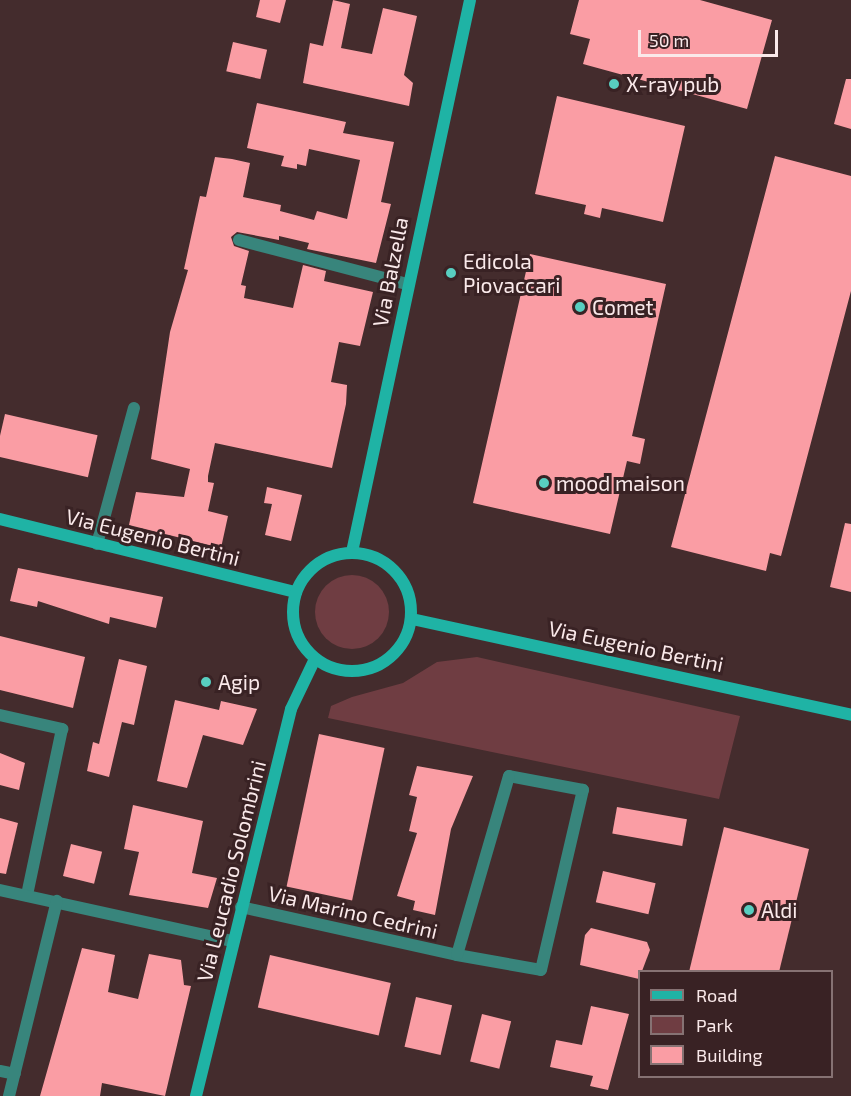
<!DOCTYPE html>
<html>
<head>
<meta charset="utf-8">
<style>
  body { margin:0 }
  #map { position:relative; width:851px; height:1096px; overflow:hidden; background:#442c2d; font-family:"Exo 2",sans-serif }
  div>[style] { position:absolute }
  .green>* { inset:0; background:#6f3d42 }
  .round { border-radius:50% }
  .building>* { inset:0; background:#fa9da4; transform-origin:0 0 }
  .street>* { height:12px; margin:-6px; padding:0 6px; transform-origin:6px; border-radius:6px; background:#38857c }
  .secondary>* { height:12px; margin:-6px; padding:0 6px; transform-origin:6px; border-radius:6px; background:#1fb3a5 }
  .secondary>.ring { margin:-6px; padding:0; box-sizing:content-box; background:none; border:12px solid #1fb3a5; border-radius:50% }
  .dots>* { width:16px; height:16px; translate:-50% -50%; box-sizing:border-box; border:3px solid #392224; border-radius:50% }
  span { translate:-50% -50%; white-space:nowrap; text-align:center; line-height:1.15; -webkit-text-stroke:6px #392224; paint-order:stroke }
  .poi-label { font-size:21px; color:#fae9ea }
  .left { translate:0 -50%; text-align:left }
  .street-label { font-size:21px; color:#fae9ea }
  .legend { position:absolute; left:638px; top:970px; width:195px; height:108px; box-sizing:border-box; background:#392224; border:2px solid #867273; margin:0; padding:8px 10px; list-style:none; font-size:18px; color:#fae9ea }
  .legend li { display:flex; align-items:center; gap:12px; height:30px }
  .legend b { width:30px; border:2px solid #867273 }
  .scale { position:absolute; left:638px; top:30px; width:140px; height:27px; box-sizing:border-box; border:3px solid #fae9ea; border-top:0; padding-left:8px; font-size:18px; line-height:21px; white-space:nowrap; color:#fae9ea; -webkit-text-stroke:4px #392224; paint-order:stroke }
</style>
</head>
<body>
<div id="map">
  <div class="green">
    <div class="round" style="left:315px;top:575px;width:74px;height:74px"></div>
    <div style="clip-path:polygon(477px 657px,740px 716px,719px 799px,328px 718px,331px 706px,352px 697px,403px 683px,437px 662px)"></div>
  </div>
  <div class="building">
    <div style="clip-path:polygon(260px 0,286px 0,280px 23px,256px 17px)"></div>
    <div style="clip-path:polygon(333px 0,350px 4px,341px 48px,372px 54px,383px 8px,417px 16px,404px 75px,413px 83px,409px 106px,303px 83px,310px 43px,323px 46px)"></div>
    <div style="clip-path:polygon(579px 0,700px 0,772px 20px,747px 109px,583px 64px,590px 39px,570px 34px)"></div>
    <div style="left:233px;top:42px;width:35px;height:30px;rotate:13deg"></div>
    <div style="clip-path:polygon(846px 79px,851px 79px,851px 129px,834px 124px)"></div>
    <div style="clip-path:polygon(557px 96px,685px 126px,663px 222px,602px 208px,600px 218px,584px 214px,586px 205px,535px 194px)"></div>
    <div style="clip-path:polygon(257px 103px,346px 122px,343px 133px,394px 142px,381px 202px,391px 204px,376px 263px,307px 249px,309px 243px,279px 236px,279px 240px,237px 232px,231px 237px,234px 246px,249px 251px,241px 285px,246px 286px,244px 298px,293px 308px,303px 265px,326px 271px,324px 281px,373px 292px,360px 346px,339px 342px,331px 382px,347px 385px,346px 404px,332px 468px,215px 443px,208px 476px,208px 482px,214px 483px,208px 511px,228px 516px,221px 548px,129px 525px,136px 492px,184px 497px,190px 469px,151px 459px,170px 332px,188px 270px,184px 269px,200px 196px,206px 197px,215px 157px,232px 159px,250px 163px,243px 197px,281px 205px,280px 211px,314px 220px,317px 211px,347px 219px,360px 160px,309px 149px,306px 166px,297px 164px,297px 169px,281px 166px,284px 156px,247px 148px)"></div>
    <div style="clip-path:polygon(775px 156px,851px 176px,851px 291px,781px 556px,770px 553px,766px 571px,671px 547px)"></div>
    <div style="clip-path:polygon(530px 254px,666px 284px,632px 436px,645px 439px,640px 464px,627px 461px,610px 534px,473px 503px)"></div>
    <div style="left:5px;top:414px;width:95px;height:43px;rotate:13deg"></div>
    <div style="clip-path:polygon(267px 487px,302px 495px,291px 541px,265px 535px,272px 504px,264px 503px)"></div>
    <div style="clip-path:polygon(845px 523px,851px 524px,851px 592px,830px 587px)"></div>
    <div style="clip-path:polygon(18px 568px,163px 597px,156px 628px,110px 617px,109px 624px,38px 601px,37px 607px,10px 601px)"></div>
    <div style="clip-path:polygon(0 636px,85px 657px,73px 708px,0 690px)"></div>
    <div style="clip-path:polygon(119px 659px,147px 666px,134px 725px,122px 722px,109px 777px,87px 771px,93px 742px,99px 744px)"></div>
    <div style="clip-path:polygon(175px 700px,219px 710px,221px 701px,257px 709px,243px 745px,203px 735px,187px 788px,157px 781px)"></div>
    <div style="left:319px;top:734px;width:67px;height:156px;rotate:12deg"></div>
    <div style="clip-path:polygon(0 753px,25px 763px,19px 790px,0 785px)"></div>
    <div style="clip-path:polygon(417px 766px,473px 776px,451px 829px,435px 915px,413px 910px,415px 901px,397px 896px,417px 833px,409px 831px,417px 797px,409px 795px)"></div>
    <div style="clip-path:polygon(133px 805px,203px 821px,192px 873px,217px 878px,208px 908px,129px 895px,139px 852px,124px 849px)"></div>
    <div style="left:617px;top:807px;width:71px;height:27px;rotate:10deg"></div>
    <div style="clip-path:polygon(0 818px,18px 823px,6px 874px,0 873px)"></div>
    <div style="clip-path:polygon(724px 827px,809px 849px,779px 972px,689px 972px)"></div>
    <div style="left:71px;top:844px;width:32px;height:33px;rotate:14deg"></div>
    <div style="left:603px;top:871px;width:54px;height:32px;rotate:13deg"></div>
    <div style="clip-path:polygon(591px 928px,647px 942px,650px 950px,639px 979px,580px 965px,585px 935px)"></div>
    <div style="clip-path:polygon(82px 948px,115px 955px,108px 992px,138px 999px,149px 954px,181px 960px,184px 985px,191px 986px,165px 1096px,102px 1083px,100px 1096px,40px 1096px)"></div>
    <div style="left:270px;top:955px;width:124px;height:54px;rotate:13deg"></div>
    <div style="left:416px;top:997px;width:37px;height:51px;rotate:13deg"></div>
    <div style="clip-path:polygon(591px 1006px,629px 1014px,608px 1090px,590px 1086px,593px 1076px,550px 1067px,556px 1040px,582px 1045px)"></div>
    <div style="left:482px;top:1014px;width:30px;height:49px;rotate:14deg"></div>
  </div>
  <div class="street">
    <div style="left:239px;top:240px;width:174px;rotate:14.7deg"></div>
    <div style="left:97px;top:544px;width:141px;rotate:-74.8deg"></div>
    <div style="left:0;top:715px;width:64px;rotate:12.7deg"></div>
    <div style="left:62px;top:729px;width:170px;rotate:101.9deg"></div>
    <div style="left:0;top:890px;width:238px;rotate:12.4deg"></div>
    <div style="left:241px;top:907px;width:221px;rotate:12.5deg"></div>
    <div style="left:457px;top:955px;width:85px;rotate:10.1deg"></div>
    <div style="left:541px;top:970px;width:185px;rotate:-76.9deg"></div>
    <div style="left:583px;top:790px;width:75px;rotate:-169.3deg"></div>
    <div style="left:509px;top:776px;width:186px;rotate:106.2deg"></div>
    <div style="left:0;top:1071px;width:15px;rotate:11deg"></div>
    <div style="left:9px;top:1096px;width:201px;rotate:-76.2deg"></div>
  </div>
  <div class="secondary">
    <div style="left:0;top:519px;width:305px;rotate:13.9deg"></div>
    <div style="left:352px;top:552px;width:564px;rotate:-77.93deg"></div>
    <div class="ring" style="left:293px;top:553px;width:106px;height:106px"></div>
    <div style="left:412px;top:619px;width:449px;rotate:12.3deg"></div>
    <div style="left:196px;top:1096px;width:398px;rotate:-76.2deg"></div>
    <div style="left:291px;top:709px;width:55px;rotate:-64.4deg"></div>
  </div>
  <div class="dots">
    <div style="left:614px;top:84px;background:#58cec0"></div>
    <div style="left:451px;top:273px;background:#58cec0"></div>
    <div style="left:580px;top:307px;background:#58cec0"></div>
    <div style="left:544px;top:483px;background:#58cec0"></div>
    <div style="left:206px;top:682px;background:#58cec0"></div>
    <div style="left:749px;top:910px;background:#58cec0"></div>
  </div>
  <div class="poi-label">
    <span class="left" style="left:626px;top:84px">X-ray pub</span>
    <span class="left" style="left:463px;top:273px">Edicola<br>Piovaccari</span>
    <span class="left" style="left:592px;top:307px">Comet</span>
    <span class="left" style="left:556px;top:483px">mood maison</span>
    <span class="left" style="left:218px;top:682px">Agip</span>
    <span class="left" style="left:761px;top:910px">Aldi</span>
  </div>
  <div class="street-label">
    <span style="left:390px;top:272px;rotate:-79deg">Via Balzella</span>
    <span style="left:153px;top:537px;rotate:14deg">Via Eugenio Bertini</span>
    <span style="left:636px;top:646px;rotate:12deg">Via Eugenio Bertini</span>
    <span style="left:231px;top:871px;rotate:-76deg">Via Leucadio Solombrini</span>
    <span style="left:353px;top:912px;rotate:13deg">Via Marino Cedrini</span>
  </div>
  <ul class="legend">
  <li><b style="height:8px;background:#1fb3a5"></b>Road</li>
  <li><b style="height:16px;background:#6f3d42"></b>Park</li>
  <li><b style="height:16px;background:#fa9da4"></b>Building</li>
  </ul>
  <div class="scale">50 m</div>
</div>
</body>
</html>
